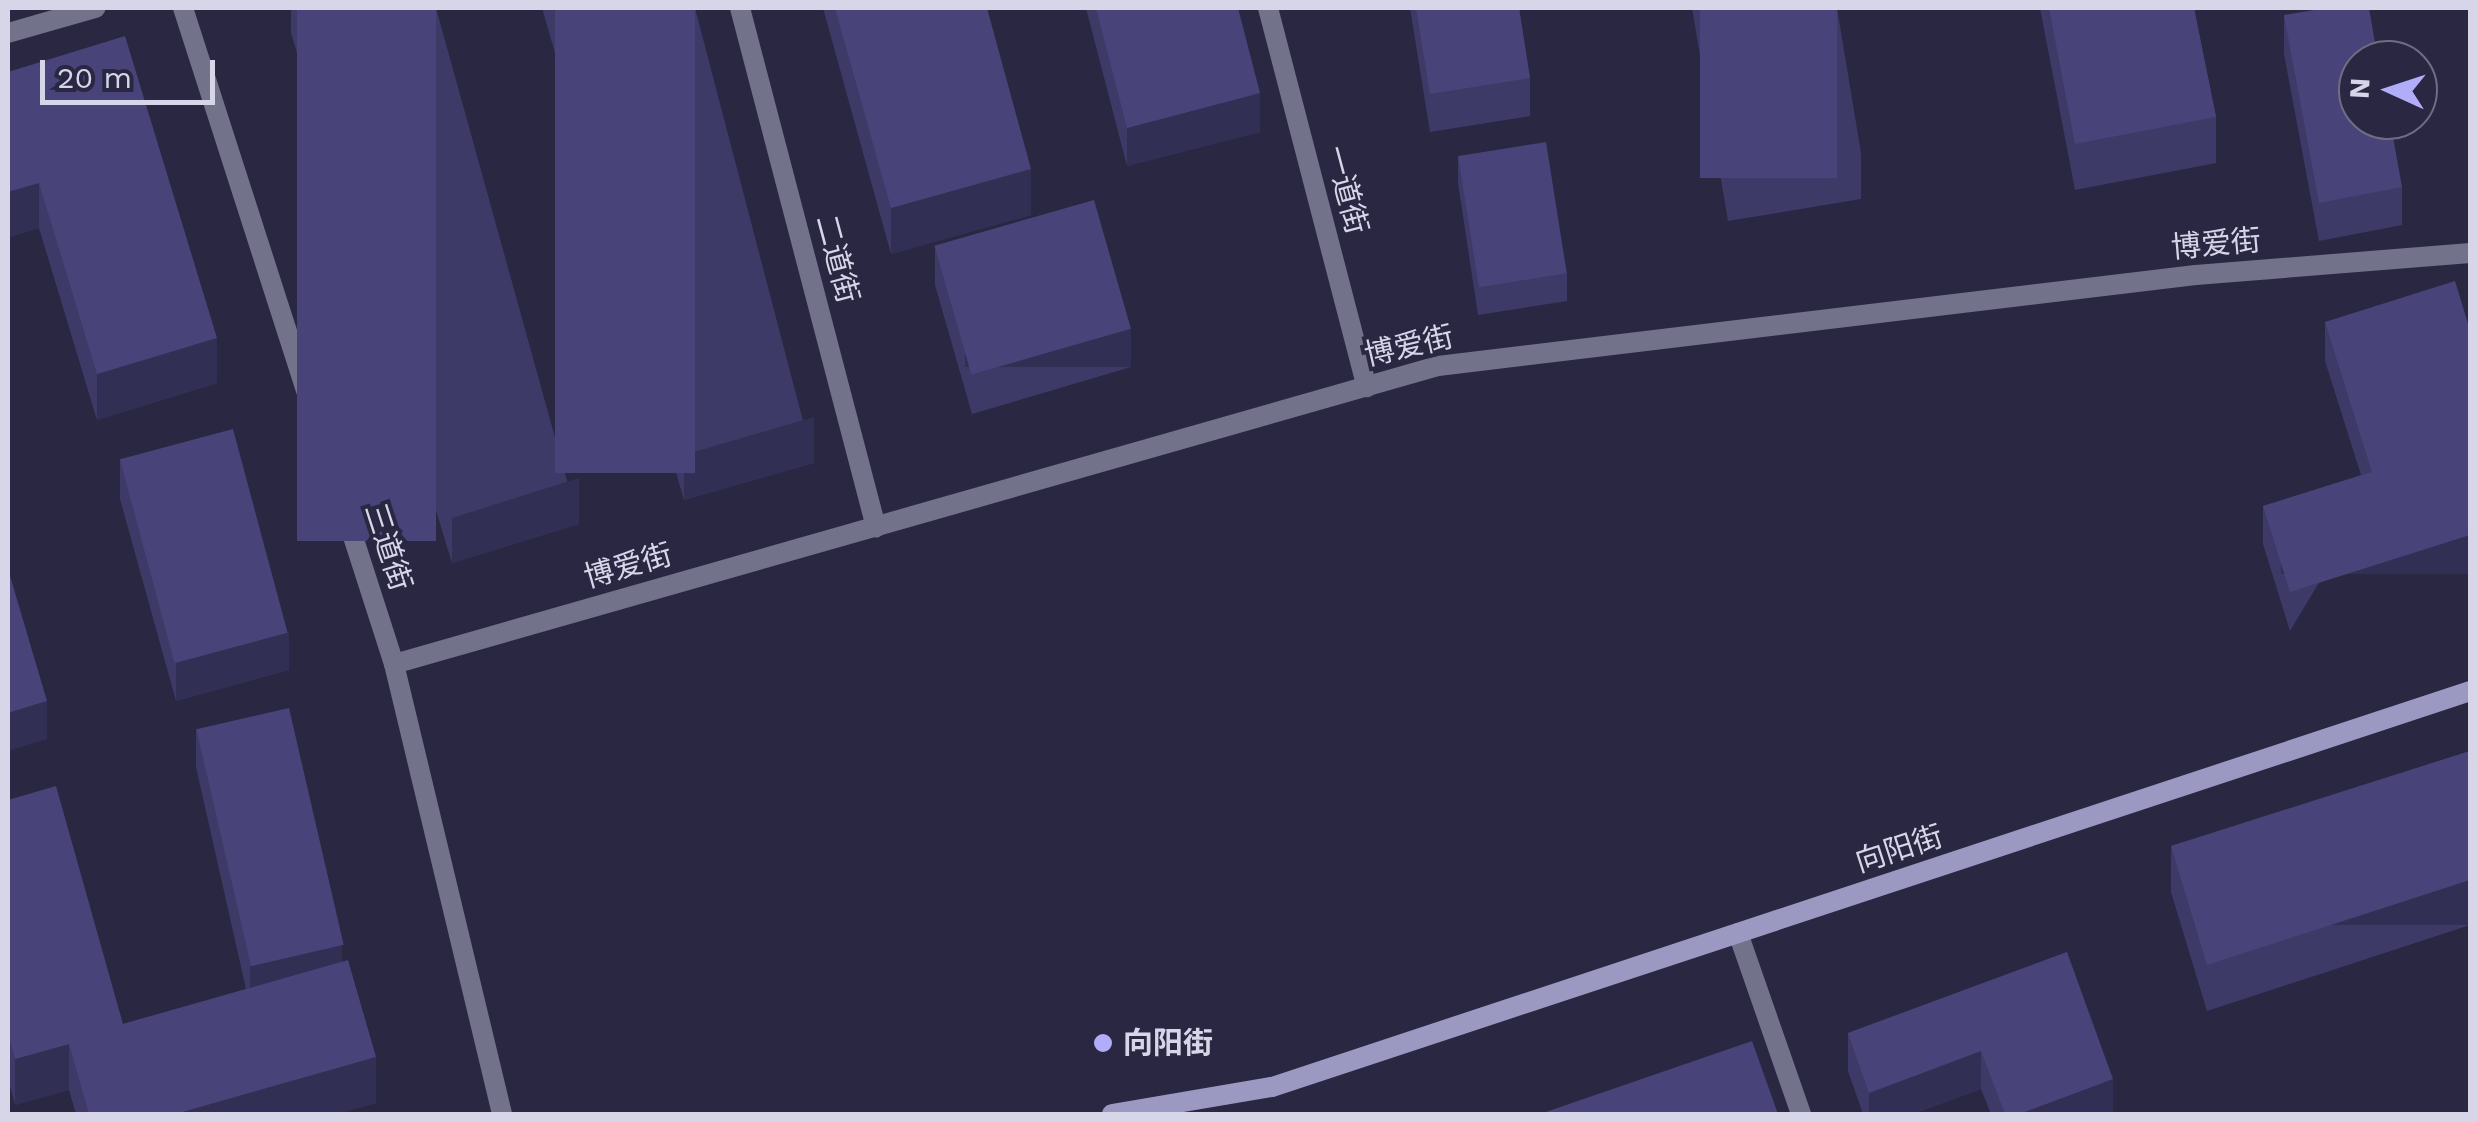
<!DOCTYPE html>
<html>
<head>
<meta charset="utf-8">
<style>
  body { margin:0 }
  #map { position:relative; width:2478px; height:1122px; overflow:hidden; background:#2a2742; font-family:"Work Sans","Noto Sans SC",sans-serif }
  div>[style] { position:absolute }
  .street>* { height:20px; margin:-10px; padding:0 10px; transform-origin:10px; border-radius:10px; background:#72728b }
  .secondary>* { height:20px; margin:-10px; padding:0 10px; transform-origin:10px; border-radius:10px; background:#9b99c2 }
  .wall>* { inset:0; background:#3e3a67 }
  .shaded-wall>* { inset:0; background:#322f54; transform-origin:0 0 }
  .building>* { inset:0; background:#484378; transform-origin:0 0 }
  .dots>* { width:28px; height:28px; translate:-50% -50%; box-sizing:border-box; border:5px solid #2a2742; border-radius:50% }
  span { translate:-50% -50%; white-space:nowrap; text-align:center; line-height:1.15; -webkit-text-stroke:8px #2a2742; paint-order:stroke }
  .street-label { font-size:30px; color:#d7d6e8 }
  .poi-label { font-size:30px; color:#d7d6e8; font-weight:700 }
  .left { translate:0 -50%; text-align:left }
  .frame { position:absolute; inset:0; border:10px solid #d7d6e8; pointer-events:none }
  .north { position:absolute; left:2338px; top:40px; width:100px; height:100px; box-sizing:border-box; background:#2a2742; border:2px solid #6f6d84; border-radius:50%; rotate:273deg; font-size:28px; font-weight:700; line-height:40px; text-align:center; color:#d7d6e8 }
  .north::after { content:''; display:block; margin:auto; width:35px; height:45px; background:#b2adf9; clip-path:polygon(50% 0,100% 100%,50% 72%,0 100%) }
  .scale { position:absolute; left:40px; top:60px; width:175px; height:45px; box-sizing:border-box; border:5px solid #d7d6e8; border-top:0; padding-left:12px; font-size:30px; line-height:35px; white-space:nowrap; color:#d7d6e8; -webkit-text-stroke:8px #2a2742; paint-order:stroke }
</style>
</head>
<body>
<div id="map">
  <div class="street">
    <div style="left:183px;top:8px;width:689px;rotate:72.17deg"></div>
    <div style="left:394px;top:664px;width:463px;rotate:76.5deg"></div>
    <div style="left:740px;top:8px;width:537px;rotate:75.32deg"></div>
    <div style="left:1268px;top:8px;width:392px;rotate:75.4deg"></div>
    <div style="left:8px;top:33px;width:91px;rotate:-16deg"></div>
    <div style="left:394px;top:664px;width:1086px;rotate:-15.93deg"></div>
    <div style="left:1438px;top:366px;width:763px;rotate:-6.85deg"></div>
    <div style="left:2196px;top:275px;width:275px;rotate:-4.6deg"></div>
    <div style="left:1738px;top:933px;width:192px;rotate:70.8deg"></div>
  </div>
  <div class="secondary">
    <div style="left:1112px;top:1114px;width:162px;rotate:-9.6deg"></div>
    <div style="left:1272px;top:1087px;width:1262px;rotate:-18.29deg"></div>
  </div>
  <div class="wall">
    <div style="clip-path:polygon(291px 8px,436px 8px,579px 524px,452px 563px,291px 33px)"></div>
    <div style="clip-path:polygon(542px 8px,695px 8px,814px 463px,684px 500px)"></div>
    <div style="clip-path:polygon(823px 8px,987px 8px,1031px 215px,891px 254px)"></div>
    <div style="clip-path:polygon(1086px 8px,1238px 8px,1260px 132px,1127px 166px)"></div>
    <div style="clip-path:polygon(1410px 8px,1519px 8px,1530px 78px,1530px 116px,1430px 132px)"></div>
    <div style="clip-path:polygon(1692px 8px,1837px 8px,1861px 153px,1861px 199px,1728px 221px)"></div>
    <div style="clip-path:polygon(2040px 8px,2194px 8px,2216px 117px,2216px 163px,2075px 190px)"></div>
    <div style="clip-path:polygon(2284px 15px,2402px 187px,2402px 225px,2319px 241px,2284px 54px)"></div>
    <div style="clip-path:polygon(8px 72px,217px 383px,97px 420px,39px 228px)"></div>
    <div style="clip-path:polygon(1458px 156px,1567px 273px,1567px 301px,1478px 315px,1458px 183px)"></div>
    <div style="clip-path:polygon(935px 246px,1131px 367px,972px 414px,935px 285px)"></div>
    <div style="clip-path:polygon(2325px 322px,2470px 330px,2290px 631px,2263px 544px,2263px 506px,2361px 475px,2325px 361px)"></div>
    <div style="clip-path:polygon(120px 460px,289px 670px,176px 701px,120px 499px)"></div>
    <div style="clip-path:polygon(196px 729px,342px 962px,376px 1103px,336px 1114px,76px 1114px,69px 1090px,15px 1105px,8px 1078px,8px 800px,123px 1024px,246px 989px,196px 767px)"></div>
    <div style="clip-path:polygon(2470px 751px,2470px 925px,2207px 1011px,2171px 892px,2171px 846px)"></div>
    <div style="clip-path:polygon(2067px 952px,2113px 1114px,1991px 1114px,1981px 1089px,1913px 1114px,1863px 1114px,1848px 1071px,1848px 1033px)"></div>
  </div>
  <div class="shaded-wall">
    <div style="clip-path:polygon(1260px 93px,1260px 132px,1127px 166px,1127px 128px)"></div>
    <div style="clip-path:polygon(1031px 169px,1031px 215px,891px 254px,891px 208px)"></div>
    <div style="clip-path:polygon(39px 183px,39px 228px,8px 238px,8px 192px)"></div>
    <div style="left:1131px;top:329px;width:38px;height:166px;rotate:90deg"></div>
    <div style="clip-path:polygon(217px 338px,217px 383px,97px 420px,97px 374px)"></div>
    <div style="clip-path:polygon(814px 417px,814px 463px,684px 500px,684px 455px)"></div>
    <div style="clip-path:polygon(579px 478px,579px 524px,452px 563px,452px 518px)"></div>
    <div style="left:2470px;top:535px;width:39px;height:189px;rotate:90deg"></div>
    <div style="clip-path:polygon(289px 632px,289px 670px,176px 701px,176px 663px)"></div>
    <div style="clip-path:polygon(47px 701px,47px 739px,8px 751px,8px 713px)"></div>
    <div style="left:2470px;top:880px;width:45px;height:276px;rotate:90deg"></div>
    <div style="clip-path:polygon(342px 945px,342px 984px,250px 1005px,250px 966px)"></div>
    <div style="clip-path:polygon(69px 1044px,69px 1090px,15px 1105px,15px 1059px)"></div>
    <div style="clip-path:polygon(1981px 1051px,1981px 1089px,1913px 1114px,1869px 1114px,1869px 1093px)"></div>
    <div style="clip-path:polygon(376px 1057px,376px 1103px,336px 1114px,175px 1114px)"></div>
    <div style="clip-path:polygon(2113px 1079px,2113px 1114px,2019px 1114px)"></div>
  </div>
  <div class="building">
    <div style="left:297px;top:8px;width:139px;height:533px"></div>
    <div style="left:555px;top:8px;width:140px;height:465px"></div>
    <div style="clip-path:polygon(835px 8px,987px 8px,1031px 169px,891px 208px)"></div>
    <div style="clip-path:polygon(1096px 8px,1238px 8px,1260px 93px,1127px 128px)"></div>
    <div style="clip-path:polygon(1416px 8px,1519px 8px,1530px 78px,1430px 94px)"></div>
    <div style="left:1700px;top:8px;width:137px;height:170px"></div>
    <div style="clip-path:polygon(2049px 8px,2194px 8px,2216px 117px,2075px 144px)"></div>
    <div style="clip-path:polygon(2326px 8px,2369px 8px,2378px 60px,2358px 60px,2358px 120px,2390px 120px,2402px 187px,2319px 203px,2284px 15px)"></div>
    <div style="clip-path:polygon(125px 36px,217px 338px,97px 374px,39px 183px,8px 192px,8px 72px)"></div>
    <div style="left:1546px;top:142px;width:133px;height:89px;rotate:81deg"></div>
    <div style="left:1094px;top:200px;width:134px;height:166px;rotate:74deg"></div>
    <div style="clip-path:polygon(2455px 281px,2470px 330px,2470px 535px,2290px 592px,2263px 506px,2372px 472px,2325px 322px)"></div>
    <div style="left:233px;top:429px;width:211px;height:117px;rotate:75deg"></div>
    <div style="clip-path:polygon(8px 569px,47px 701px,8px 713px)"></div>
    <div style="left:289px;top:708px;width:243px;height:95px;rotate:77deg"></div>
    <div style="clip-path:polygon(2470px 751px,2470px 880px,2207px 965px,2171px 846px)"></div>
    <div style="clip-path:polygon(56px 786px,123px 1024px,348px 960px,376px 1057px,175px 1114px,89px 1114px,69px 1044px,15px 1059px,8px 1032px,8px 800px)"></div>
    <div style="clip-path:polygon(2067px 952px,2113px 1079px,2019px 1114px,2005px 1114px,1981px 1051px,1869px 1093px,1848px 1033px)"></div>
    <div style="clip-path:polygon(1752px 1041px,1778px 1114px,1540px 1114px)"></div>
  </div>
  <div class="dots">
    <div style="left:1103px;top:1043px;background:#b2adf9"></div>
  </div>
  <div class="street-label">
    <span style="left:1346px;top:190px;rotate:75deg">一道街</span>
    <span style="left:2216px;top:244px;rotate:-5deg">博爱街</span>
    <span style="left:837px;top:259px;rotate:75deg">二道街</span>
    <span style="left:1409px;top:346px;rotate:-13deg">博爱街</span>
    <span style="left:388px;top:547px;rotate:72deg">三道街</span>
    <span style="left:628px;top:566px;rotate:-16deg">博爱街</span>
    <span style="left:1899px;top:849px;rotate:-18deg">向阳街</span>
  </div>
  <div class="poi-label">
    <span class="left" style="left:1123px;top:1043px">向阳街</span>
  </div>
  <div class="frame"></div>
  <div class="north">N</div>
  <div class="scale">20 m</div>
</div>
</body>
</html>
